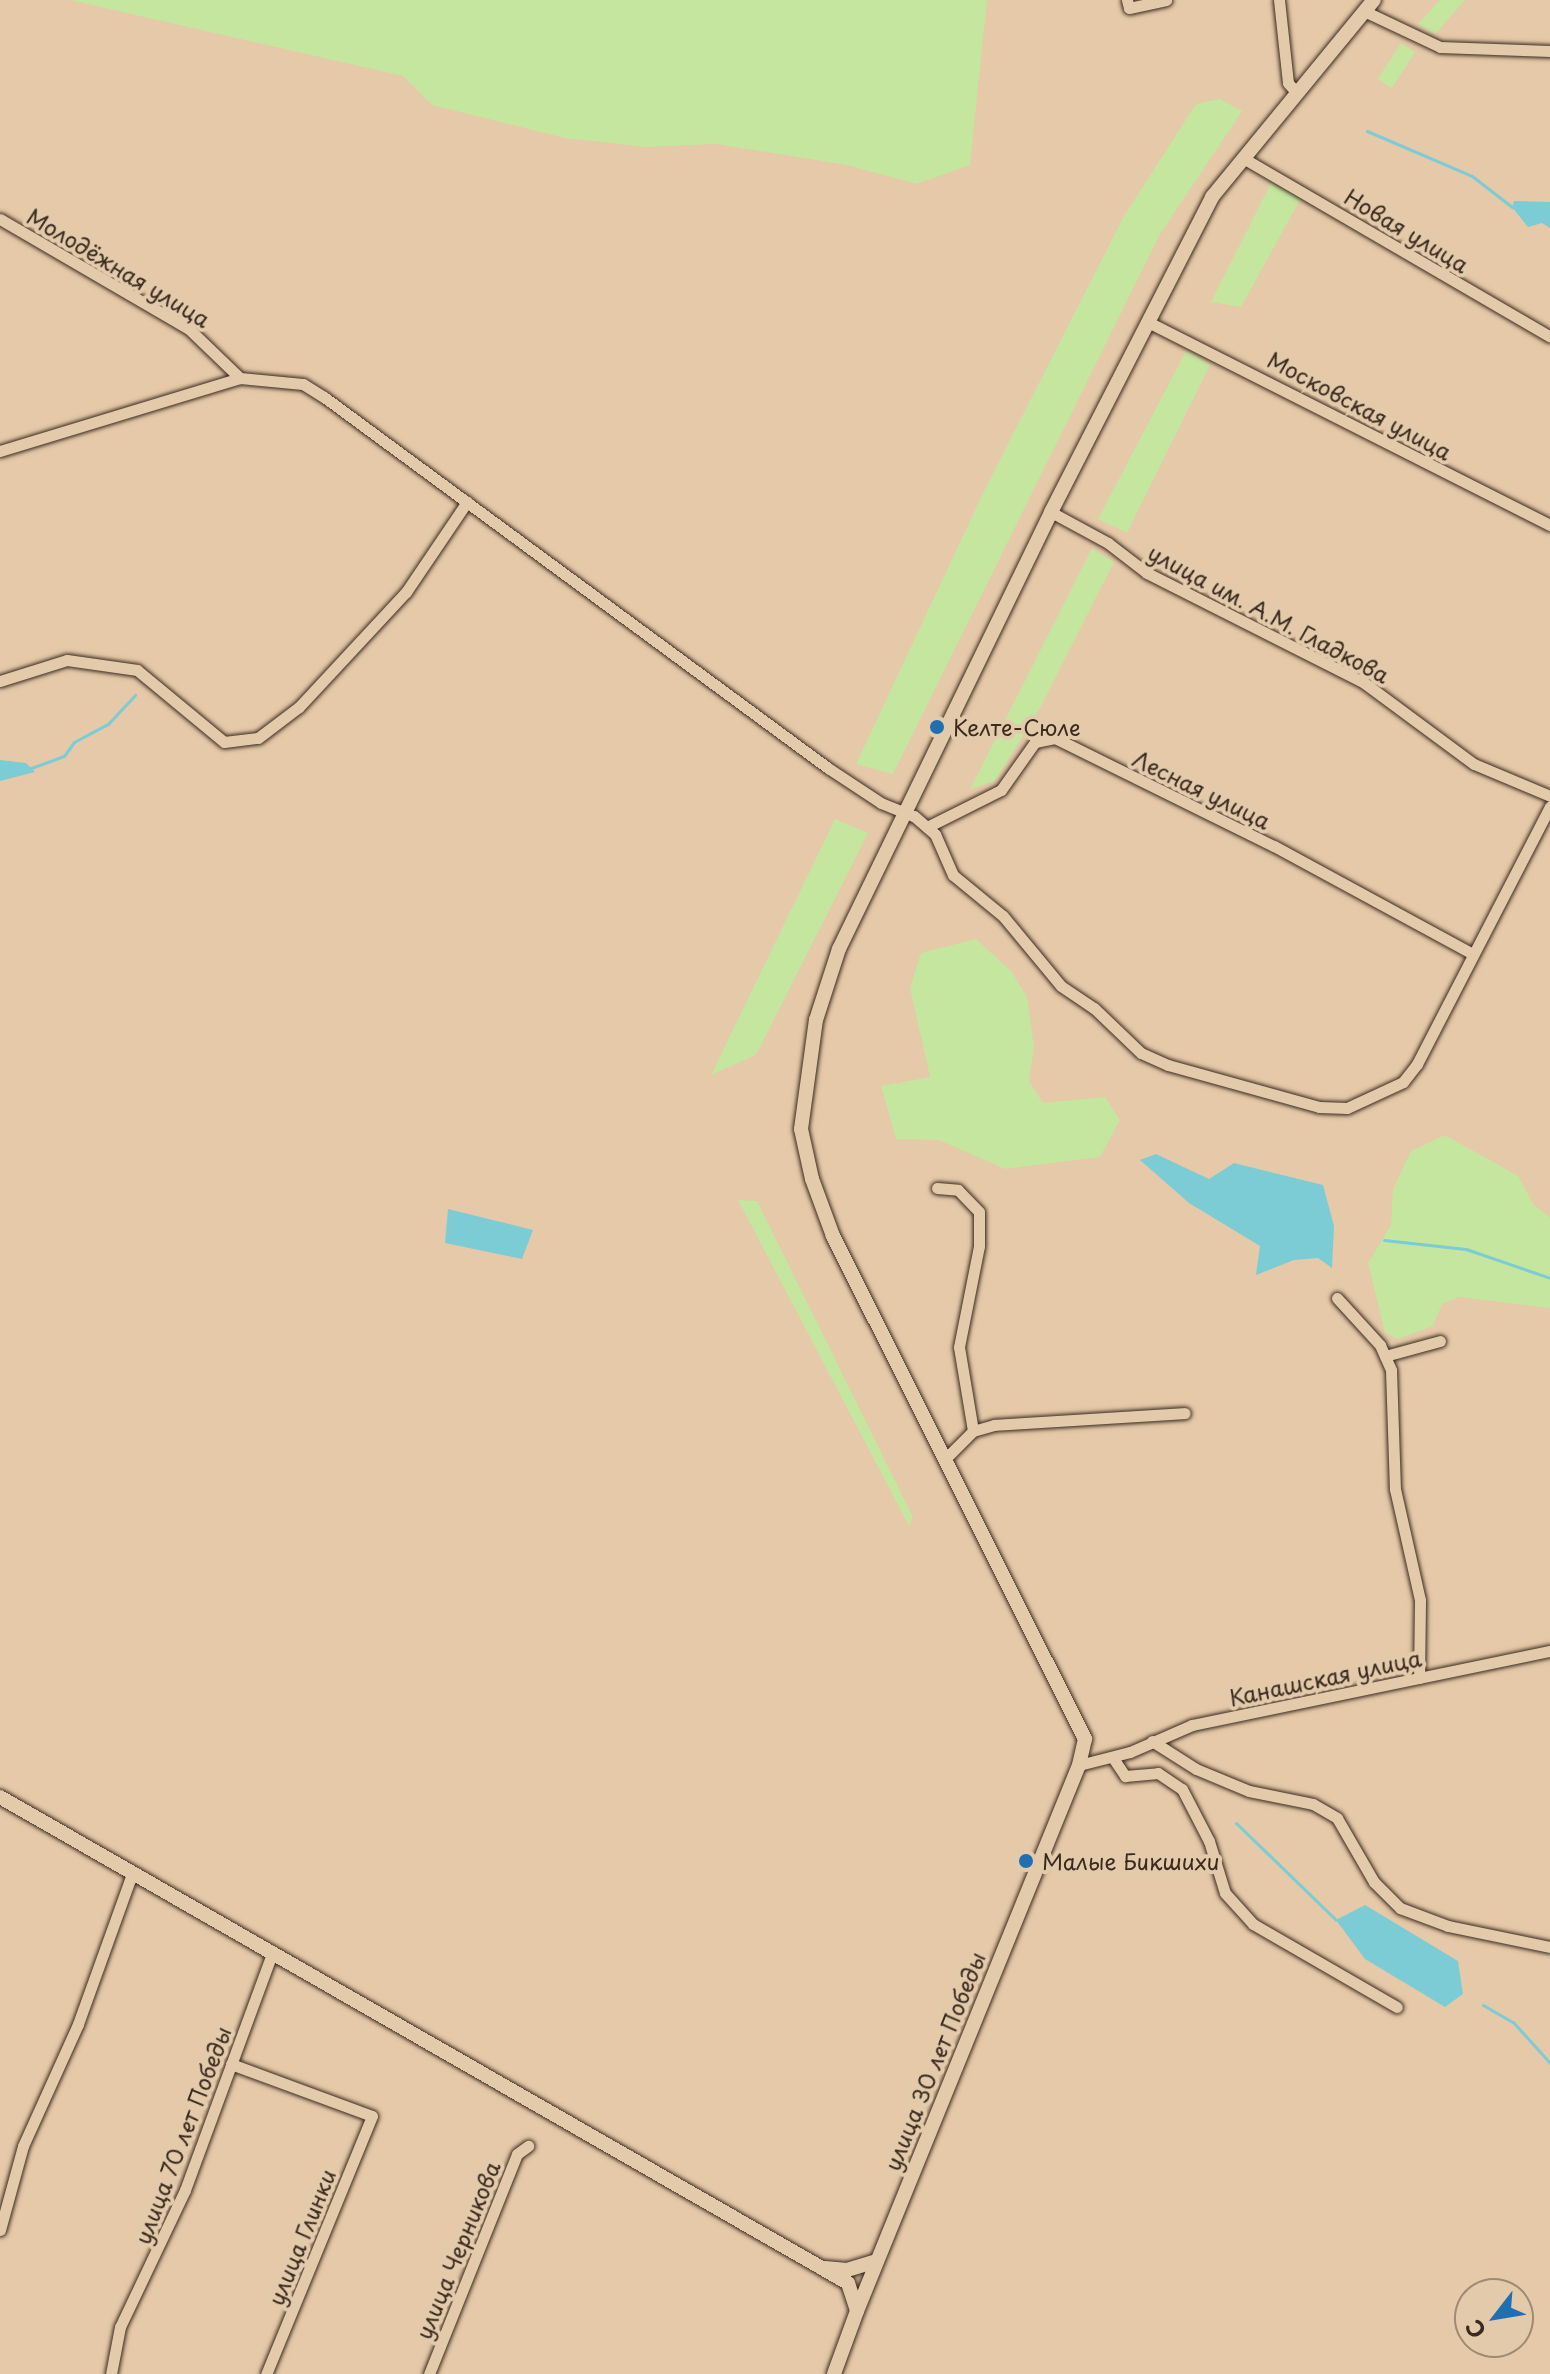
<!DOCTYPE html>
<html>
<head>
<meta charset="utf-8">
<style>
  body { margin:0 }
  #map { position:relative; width:1550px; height:2374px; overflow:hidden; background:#e5c9a8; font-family:"Playpen Sans",sans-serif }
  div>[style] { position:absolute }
  .green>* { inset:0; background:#c4e69f; transform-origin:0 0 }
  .water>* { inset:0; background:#7cccd6 }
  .stream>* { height:3px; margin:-1.5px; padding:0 1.5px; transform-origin:1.5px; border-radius:1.5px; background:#7cccd6 }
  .roads { filter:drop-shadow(0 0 2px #3b2a1e) drop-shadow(0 0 2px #3b2a1e) }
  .minor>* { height:11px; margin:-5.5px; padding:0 5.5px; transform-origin:5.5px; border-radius:5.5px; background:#e2caab }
  .tertiary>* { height:14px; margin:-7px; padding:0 7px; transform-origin:7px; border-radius:7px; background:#e2caab }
  .secondary>* { height:14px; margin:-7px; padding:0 7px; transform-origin:7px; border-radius:7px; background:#e2caab }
  .dots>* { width:22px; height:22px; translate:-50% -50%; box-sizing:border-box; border:4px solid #e2caab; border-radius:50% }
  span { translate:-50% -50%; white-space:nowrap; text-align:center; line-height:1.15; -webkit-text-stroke:8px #e2caab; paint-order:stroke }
  .street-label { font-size:22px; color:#3b2a1e }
  .poi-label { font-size:22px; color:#3b2a1e }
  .left { translate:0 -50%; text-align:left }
  .north { position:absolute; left:1454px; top:2278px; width:80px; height:80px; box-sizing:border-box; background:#e2caab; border:2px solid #9f8a73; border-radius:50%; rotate:239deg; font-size:22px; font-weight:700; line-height:32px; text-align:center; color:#3b2a1e }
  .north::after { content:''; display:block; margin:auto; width:28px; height:36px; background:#1f6fb2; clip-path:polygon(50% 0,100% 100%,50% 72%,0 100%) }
</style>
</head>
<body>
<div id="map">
  <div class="green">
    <div style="clip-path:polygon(70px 0,987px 0,970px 165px,917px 184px,847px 165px,716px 144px,645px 147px,565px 138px,432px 105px,403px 76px)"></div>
    <div style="clip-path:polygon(1440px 0,1465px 0,1435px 34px,1418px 24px)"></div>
    <div style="left:1401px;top:43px;width:17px;height:43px;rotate:33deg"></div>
    <div style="clip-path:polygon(1220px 99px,1242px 111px,1160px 234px,893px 774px,856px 764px,984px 491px,1124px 216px,1196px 104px)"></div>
    <div style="clip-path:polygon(1271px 183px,1301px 198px,1241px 307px,1211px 302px)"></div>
    <div style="clip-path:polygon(1186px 351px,1210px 365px,1127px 533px,1098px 519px)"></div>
    <div style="clip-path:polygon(1092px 548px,1114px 562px,1040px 708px,995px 781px,970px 789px)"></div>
    <div style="clip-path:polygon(835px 819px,868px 833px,756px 1055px,711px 1075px)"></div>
    <div style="clip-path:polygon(976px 939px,1012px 972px,1027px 997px,1034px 1047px,1029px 1081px,1043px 1103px,1105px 1097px,1120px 1120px,1100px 1157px,1005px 1169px,939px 1140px,896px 1139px,881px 1086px,930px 1077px,910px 988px,921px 953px)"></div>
    <div style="clip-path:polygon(1445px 1135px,1518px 1176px,1534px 1205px,1550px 1217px,1550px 1308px,1459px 1297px,1442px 1304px,1433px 1326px,1398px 1339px,1385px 1333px,1368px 1263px,1391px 1225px,1393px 1189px,1411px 1151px)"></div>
    <div style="clip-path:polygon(738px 1200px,757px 1201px,913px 1517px,909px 1526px)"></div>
  </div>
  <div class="water">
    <div style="clip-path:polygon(1514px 201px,1550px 202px,1550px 228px,1542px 223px,1528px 227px,1512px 207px)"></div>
    <div style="clip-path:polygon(0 760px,26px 763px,35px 772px,0 781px)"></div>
    <div style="clip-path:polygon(1156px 1154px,1209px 1179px,1234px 1163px,1323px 1185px,1334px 1226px,1332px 1268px,1318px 1258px,1294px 1260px,1256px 1275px,1260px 1246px,1189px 1203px,1140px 1160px)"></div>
    <div style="clip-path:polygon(448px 1209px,533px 1230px,522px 1259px,445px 1243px)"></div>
    <div style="clip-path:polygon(1365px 1905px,1458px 1961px,1463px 1994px,1445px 2007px,1365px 1959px,1336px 1920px)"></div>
  </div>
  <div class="stream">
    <div style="left:1367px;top:131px;width:114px;rotate:23.2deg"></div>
    <div style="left:1472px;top:176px;width:51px;rotate:37.8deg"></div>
    <div style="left:31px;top:768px;width:35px;rotate:-20deg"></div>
    <div style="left:64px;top:756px;width:17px;rotate:-54deg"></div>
    <div style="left:74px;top:742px;width:38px;rotate:-28deg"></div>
    <div style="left:108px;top:724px;width:40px;rotate:-47deg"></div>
    <div style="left:1384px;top:1240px;width:82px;rotate:6.3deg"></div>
    <div style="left:1466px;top:1249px;width:89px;rotate:19deg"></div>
    <div style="left:1236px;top:1823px;width:139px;rotate:44.1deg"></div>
    <div style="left:1483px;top:2005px;width:34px;rotate:30deg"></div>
    <div style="left:1513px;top:2022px;width:55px;rotate:47.9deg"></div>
  </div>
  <div class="roads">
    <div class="minor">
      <div style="left:1127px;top:0;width:8px;rotate:76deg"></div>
      <div style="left:1129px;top:8px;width:38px;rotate:-12deg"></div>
      <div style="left:1279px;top:0;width:83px;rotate:83.8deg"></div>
      <div style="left:1288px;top:83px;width:12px;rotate:48deg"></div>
      <div style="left:1364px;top:11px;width:84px;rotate:25.3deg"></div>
      <div style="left:1440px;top:47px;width:110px;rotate:2.1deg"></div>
      <div style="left:1243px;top:158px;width:355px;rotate:30.2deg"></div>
      <div style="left:0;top:219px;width:219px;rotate:30.2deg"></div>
      <div style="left:189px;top:329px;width:71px;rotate:43.9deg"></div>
      <div style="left:240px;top:378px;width:251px;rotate:163.1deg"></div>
      <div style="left:1150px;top:323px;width:448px;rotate:26.8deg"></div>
      <div style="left:240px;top:378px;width:63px;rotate:5.4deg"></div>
      <div style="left:303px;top:384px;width:25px;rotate:32deg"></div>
      <div style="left:324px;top:397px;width:626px;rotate:36.36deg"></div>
      <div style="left:828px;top:768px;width:64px;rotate:33.4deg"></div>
      <div style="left:881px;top:803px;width:35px;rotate:22deg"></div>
      <div style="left:914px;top:816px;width:28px;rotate:41deg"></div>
      <div style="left:935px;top:834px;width:45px;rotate:66.3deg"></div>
      <div style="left:953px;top:875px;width:65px;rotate:39.4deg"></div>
      <div style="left:1003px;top:916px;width:91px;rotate:50.4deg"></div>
      <div style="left:1061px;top:986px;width:40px;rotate:34deg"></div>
      <div style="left:1094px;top:1008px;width:65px;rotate:43.8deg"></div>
      <div style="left:1141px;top:1053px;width:30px;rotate:24deg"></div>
      <div style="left:1168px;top:1065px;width:157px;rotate:15.5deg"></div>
      <div style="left:1319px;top:1107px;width:28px;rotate:2deg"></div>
      <div style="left:1347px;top:1108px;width:62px;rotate:-24.9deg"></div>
      <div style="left:1403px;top:1082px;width:23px;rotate:-52deg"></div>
      <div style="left:1417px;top:1064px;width:290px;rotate:-62.7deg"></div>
      <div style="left:1051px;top:512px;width:65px;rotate:28.5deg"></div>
      <div style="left:1108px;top:543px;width:49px;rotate:37.6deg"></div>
      <div style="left:1147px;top:573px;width:242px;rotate:26.8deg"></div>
      <div style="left:1363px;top:682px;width:138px;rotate:36.5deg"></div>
      <div style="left:1474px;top:764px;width:82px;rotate:22.8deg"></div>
      <div style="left:0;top:681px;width:70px;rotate:-17.4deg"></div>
      <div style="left:67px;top:660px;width:71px;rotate:8.1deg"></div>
      <div style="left:137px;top:670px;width:113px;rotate:39.6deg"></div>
      <div style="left:224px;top:742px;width:34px;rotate:-7deg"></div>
      <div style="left:258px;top:738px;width:51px;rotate:-37.1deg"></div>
      <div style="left:299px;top:707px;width:157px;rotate:-47.1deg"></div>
      <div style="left:406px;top:592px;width:109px;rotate:-55.9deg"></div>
      <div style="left:927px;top:827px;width:83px;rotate:-26.6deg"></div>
      <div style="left:1001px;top:790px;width:59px;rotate:-54.7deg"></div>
      <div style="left:1035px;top:742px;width:20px;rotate:-11deg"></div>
      <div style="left:1055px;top:738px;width:244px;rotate:26.3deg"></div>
      <div style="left:1274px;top:846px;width:226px;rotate:28.5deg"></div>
      <div style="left:937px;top:1188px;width:21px;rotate:5deg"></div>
      <div style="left:958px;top:1190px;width:30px;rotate:46deg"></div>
      <div style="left:979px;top:1212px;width:34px;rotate:90deg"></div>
      <div style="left:979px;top:1246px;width:103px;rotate:101.2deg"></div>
      <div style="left:959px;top:1347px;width:85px;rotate:80.5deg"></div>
      <div style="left:1337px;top:1298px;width:64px;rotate:47.5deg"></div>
      <div style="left:1380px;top:1345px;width:27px;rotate:66deg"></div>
      <div style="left:1391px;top:1370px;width:119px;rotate:88.1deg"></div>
      <div style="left:1395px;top:1489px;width:114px;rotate:77.3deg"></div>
      <div style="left:1420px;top:1600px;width:78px;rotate:90.7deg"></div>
      <div style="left:1385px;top:1356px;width:57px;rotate:-15.3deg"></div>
      <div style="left:946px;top:1458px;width:38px;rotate:-45deg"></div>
      <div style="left:973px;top:1431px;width:22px;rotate:-16deg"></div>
      <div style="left:994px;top:1425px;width:191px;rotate:-3.6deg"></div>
      <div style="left:1152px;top:1741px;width:52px;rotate:32.5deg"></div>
      <div style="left:1196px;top:1769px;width:57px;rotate:22.5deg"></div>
      <div style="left:1249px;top:1791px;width:65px;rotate:11.5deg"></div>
      <div style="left:1313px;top:1804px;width:28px;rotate:30deg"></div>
      <div style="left:1337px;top:1818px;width:74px;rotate:60deg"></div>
      <div style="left:1374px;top:1882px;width:37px;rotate:45deg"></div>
      <div style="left:1400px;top:1908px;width:51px;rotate:20.6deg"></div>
      <div style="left:1448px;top:1926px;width:104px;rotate:11.6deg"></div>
      <div style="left:1113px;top:1758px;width:22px;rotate:56deg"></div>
      <div style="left:1125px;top:1776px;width:33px;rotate:-5deg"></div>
      <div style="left:1158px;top:1773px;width:29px;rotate:34deg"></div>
      <div style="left:1182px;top:1789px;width:59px;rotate:62.6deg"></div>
      <div style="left:1209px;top:1841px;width:54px;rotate:72.9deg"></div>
      <div style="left:1225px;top:1893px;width:42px;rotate:47.9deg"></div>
      <div style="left:1253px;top:1924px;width:166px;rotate:30deg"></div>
      <div style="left:1079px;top:1765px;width:53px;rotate:-14.3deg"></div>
      <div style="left:1130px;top:1752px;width:68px;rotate:-23.5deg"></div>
      <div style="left:1192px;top:1725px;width:366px;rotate:-11.7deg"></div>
      <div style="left:231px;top:2064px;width:150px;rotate:20.2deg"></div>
      <div style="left:372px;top:2116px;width:279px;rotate:112.3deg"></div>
      <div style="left:0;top:2230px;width:87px;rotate:-74.7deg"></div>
      <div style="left:23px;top:2146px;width:134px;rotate:-65.7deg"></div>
      <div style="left:78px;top:2024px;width:159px;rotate:-70.2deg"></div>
      <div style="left:111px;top:2374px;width:48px;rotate:-79.2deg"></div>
      <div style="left:120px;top:2327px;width:152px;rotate:-64.6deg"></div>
      <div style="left:185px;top:2190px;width:252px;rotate:-69.8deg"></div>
      <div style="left:429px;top:2374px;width:237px;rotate:-68.2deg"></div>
      <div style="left:517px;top:2154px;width:14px;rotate:-36deg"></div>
    </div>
    <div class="tertiary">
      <div style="left:825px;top:2268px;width:22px;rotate:5deg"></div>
      <div style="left:847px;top:2270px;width:31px;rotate:-17deg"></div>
      <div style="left:857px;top:2311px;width:589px;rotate:-67.87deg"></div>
      <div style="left:1079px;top:1765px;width:27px;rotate:-77deg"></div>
      <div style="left:1085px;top:1739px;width:563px;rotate:-116.61deg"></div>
      <div style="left:833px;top:1236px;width:61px;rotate:-110.2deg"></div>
      <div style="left:812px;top:1179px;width:51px;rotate:-102.4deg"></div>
      <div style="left:801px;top:1129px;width:110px;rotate:-82.2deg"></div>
      <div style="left:816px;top:1020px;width:75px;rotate:-72.1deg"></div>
      <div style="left:839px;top:949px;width:486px;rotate:-64.1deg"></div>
      <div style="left:1051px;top:512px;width:354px;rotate:-62.9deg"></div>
      <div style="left:1212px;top:197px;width:255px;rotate:-50.6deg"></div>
    </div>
    <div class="secondary">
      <div style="left:0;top:1797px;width:977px;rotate:29.82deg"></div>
      <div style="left:848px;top:2283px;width:29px;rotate:72deg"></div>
      <div style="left:857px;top:2311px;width:67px;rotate:110.1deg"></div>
    </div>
  </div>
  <div class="dots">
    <div style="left:937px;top:727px;background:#1f6fb2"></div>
    <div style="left:1026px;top:1861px;background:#1f6fb2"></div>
  </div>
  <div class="street-label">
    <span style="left:1407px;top:230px;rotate:31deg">Новая улица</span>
    <span style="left:119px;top:267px;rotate:31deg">Молодёжная улица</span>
    <span style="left:1360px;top:405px;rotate:28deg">Московская улица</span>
    <span style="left:1269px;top:613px;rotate:28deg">улица им. А.М. Гладкова</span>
    <span style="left:1202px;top:789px;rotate:26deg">Лесная улица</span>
    <span style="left:1325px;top:1677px;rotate:-12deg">Канашская улица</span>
    <span style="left:934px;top:2061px;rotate:-68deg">улица 30 лет Победы</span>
    <span style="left:182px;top:2135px;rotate:-69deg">улица 70 лет Победы</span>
    <span style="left:301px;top:2237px;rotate:-68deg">улица Глинки</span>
    <span style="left:457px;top:2250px;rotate:-68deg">улица Черникова</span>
  </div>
  <div class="poi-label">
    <span class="left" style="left:953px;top:727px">Келте-Сюле</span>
    <span class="left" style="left:1042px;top:1861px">Малые Бикшихи</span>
  </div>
  <div class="north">С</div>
</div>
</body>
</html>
